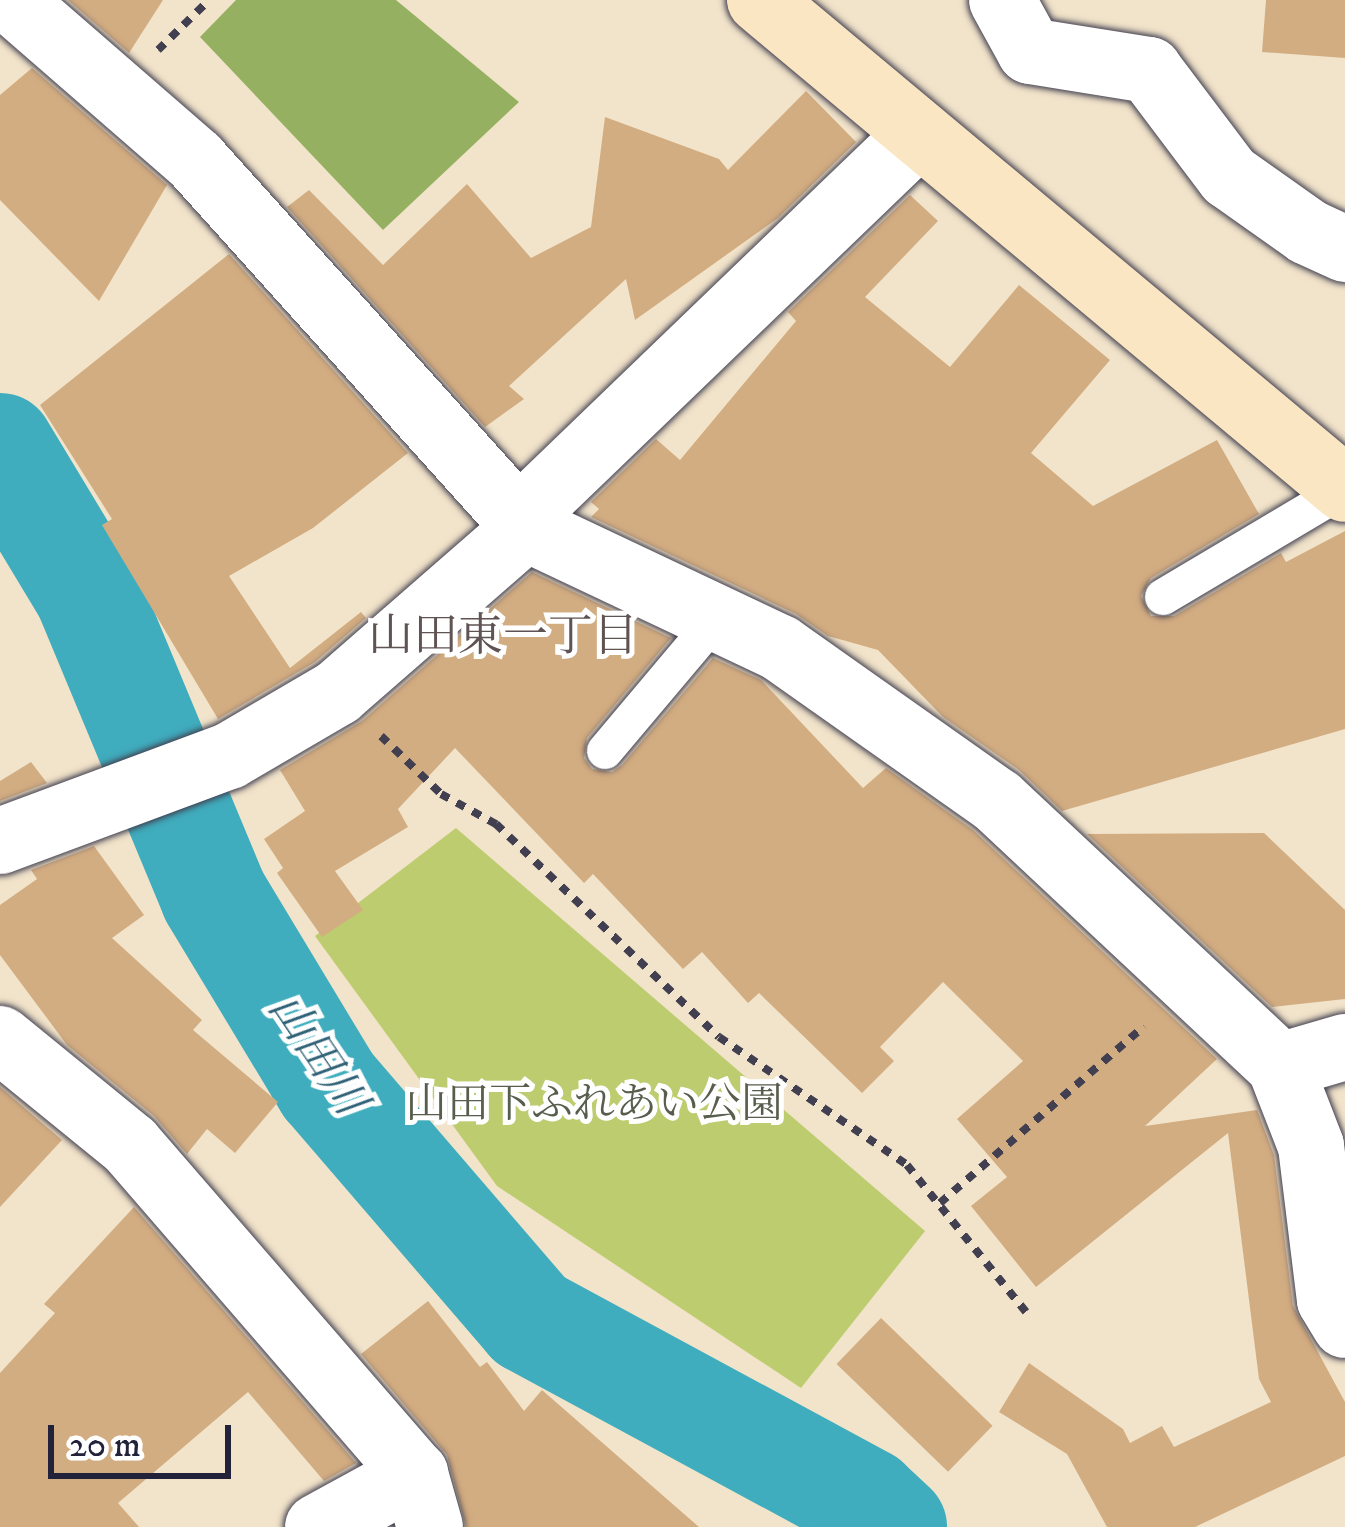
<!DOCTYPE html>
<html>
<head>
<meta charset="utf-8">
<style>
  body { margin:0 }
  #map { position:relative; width:1345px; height:1527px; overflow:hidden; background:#f2e4ca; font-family:"IM FELL DW Pica","Noto Serif JP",serif }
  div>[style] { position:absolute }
  .green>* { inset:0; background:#bdcc6e }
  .forest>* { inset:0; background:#96b061 }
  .river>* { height:108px; margin:-54px; padding:0 54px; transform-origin:54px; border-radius:54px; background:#3fadbe }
  .building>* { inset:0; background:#d3ad82; transform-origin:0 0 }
  .path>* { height:8px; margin-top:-4px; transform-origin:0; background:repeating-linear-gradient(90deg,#413f50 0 9px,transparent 0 18px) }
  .roads { filter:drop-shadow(0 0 3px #413f50) drop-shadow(0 0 3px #413f50) }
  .lane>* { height:36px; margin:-18px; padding:0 18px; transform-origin:18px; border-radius:18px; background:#fff }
  .street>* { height:66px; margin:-33px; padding:0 33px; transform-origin:33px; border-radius:33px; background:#fff }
  .secondary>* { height:66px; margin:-33px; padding:0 33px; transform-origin:33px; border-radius:33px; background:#fbe6c4 }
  span { translate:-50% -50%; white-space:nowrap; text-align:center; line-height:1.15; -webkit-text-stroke:10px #fff; paint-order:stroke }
  .park-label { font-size:42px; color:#585e4d }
  .neighbourhood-label { font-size:45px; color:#605354 }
  .water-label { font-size:45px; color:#2f6176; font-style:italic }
  .scale { position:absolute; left:48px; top:1425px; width:183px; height:54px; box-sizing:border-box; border:6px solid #22223b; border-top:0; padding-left:15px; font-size:36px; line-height:42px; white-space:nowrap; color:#22223b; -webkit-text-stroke:9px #fff; paint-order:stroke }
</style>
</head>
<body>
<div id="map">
  <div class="green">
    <div style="clip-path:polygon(456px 828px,925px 1231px,801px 1388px,497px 1186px,315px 936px)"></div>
  </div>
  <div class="forest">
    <div style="clip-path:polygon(236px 0,396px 0,519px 102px,383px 230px,200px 37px)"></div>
  </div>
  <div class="river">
    <div style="left:0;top:447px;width:170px;rotate:58.9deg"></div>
    <div style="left:88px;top:593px;width:328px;rotate:67.4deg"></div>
    <div style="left:214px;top:896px;width:221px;rotate:58.9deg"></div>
    <div style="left:328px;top:1085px;width:310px;rotate:49.3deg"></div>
    <div style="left:530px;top:1320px;width:382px;rotate:28.4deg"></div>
    <div style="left:866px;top:1502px;width:37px;rotate:43deg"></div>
  </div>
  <div class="building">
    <div style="clip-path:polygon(68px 0,163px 0,129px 53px)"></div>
    <div style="clip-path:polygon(1266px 0,1345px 0,1345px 58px,1262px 52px)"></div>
    <div style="clip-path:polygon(32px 68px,167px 185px,99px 301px,0 200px,0 95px)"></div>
    <div style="clip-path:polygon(806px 91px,856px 142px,778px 218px,635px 320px,626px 279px,509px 386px,524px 399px,485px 427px,287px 207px,309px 190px,383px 265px,467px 184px,531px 258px,591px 227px,605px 117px,719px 159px,728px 170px)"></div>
    <div style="clip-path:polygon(910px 195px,938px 221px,865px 297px,950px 367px,1019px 285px,1110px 360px,1031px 453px,1093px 506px,1217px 440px,1259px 514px,1151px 578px,1141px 596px,1151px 616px,1174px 616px,1281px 553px,1286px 562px,1345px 531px,1345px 729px,1062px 811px,1019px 770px,943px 717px,878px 650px,828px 636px,796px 614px,591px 517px,599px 509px,591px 502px,656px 439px,680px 460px,796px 321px,788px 312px)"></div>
    <div style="clip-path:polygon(229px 254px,408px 453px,313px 528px,229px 576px,290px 668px,361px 612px,366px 618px,315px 662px,218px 719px,102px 525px,112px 519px,40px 405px)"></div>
    <div style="clip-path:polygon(532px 572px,671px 638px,587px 738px,584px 758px,592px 769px,612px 772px,622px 765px,713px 658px,761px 680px,863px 788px,886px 768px,973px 830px,1217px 1059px,1145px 1126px,1257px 1110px,1274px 1155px,1293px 1306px,1345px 1402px,1345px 1456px,1195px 1527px,1107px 1527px,1067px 1454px,999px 1412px,1029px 1363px,1123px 1429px,1130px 1443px,1162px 1426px,1174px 1447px,1271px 1402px,1259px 1379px,1228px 1133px,1036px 1287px,971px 1206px,1007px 1177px,957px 1119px,1023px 1061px,943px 982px,880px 1047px,894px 1061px,862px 1093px,759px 993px,748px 1003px,702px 952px,683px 969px,593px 874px,584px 883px,455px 748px,398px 809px,408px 827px,335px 871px,363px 910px,322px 937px,277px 873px,283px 868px,264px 839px,305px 811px,280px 770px,362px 721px)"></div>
    <div style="clip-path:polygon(31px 762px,47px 783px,0 801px,0 781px)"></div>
    <div style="clip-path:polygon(1264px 833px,1345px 910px,1345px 999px,1272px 1007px,1087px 834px)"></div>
    <div style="clip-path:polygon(94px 846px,144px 915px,112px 938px,202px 1020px,193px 1030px,278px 1102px,235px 1153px,207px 1129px,187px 1154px,154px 1116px,67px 1045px,0 955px,0 905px,37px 879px,31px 870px)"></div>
    <div style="clip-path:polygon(0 1087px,62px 1140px,0 1207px)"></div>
    <div style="clip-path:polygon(134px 1207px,356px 1463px,324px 1481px,248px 1392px,118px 1503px,139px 1527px,0 1527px,0 1373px,55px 1313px,44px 1304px)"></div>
    <div style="clip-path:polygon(428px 1301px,480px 1367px,487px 1362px,524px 1411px,542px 1390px,699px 1527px,466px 1527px,447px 1455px,361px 1354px)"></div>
    <div style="left:881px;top:1318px;width:155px;height:64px;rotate:44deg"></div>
  </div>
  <div class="path">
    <div style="left:158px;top:50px;width:71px;rotate:-44.4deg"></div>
    <div style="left:381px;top:736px;width:83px;rotate:44deg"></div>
    <div style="left:441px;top:794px;width:63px;rotate:28.6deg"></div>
    <div style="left:496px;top:824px;width:308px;rotate:43.7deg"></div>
    <div style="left:719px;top:1037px;width:227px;rotate:34.2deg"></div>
    <div style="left:907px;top:1165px;width:189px;rotate:51deg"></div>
    <div style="left:940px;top:1203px;width:270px;rotate:-40.9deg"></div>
  </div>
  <div class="roads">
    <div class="lane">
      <div style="left:1163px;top:597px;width:212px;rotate:-30.7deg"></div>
      <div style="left:605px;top:751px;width:172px;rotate:-49.9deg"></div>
    </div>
    <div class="street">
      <div style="left:11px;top:0;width:244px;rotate:41deg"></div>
      <div style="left:195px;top:160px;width:495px;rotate:48deg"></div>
      <div style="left:526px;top:528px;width:281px;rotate:25.3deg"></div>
      <div style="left:780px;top:648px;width:266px;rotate:35.2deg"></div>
      <div style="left:997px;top:801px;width:388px;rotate:43.1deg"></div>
      <div style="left:1280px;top:1066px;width:86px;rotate:68.8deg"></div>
      <div style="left:1311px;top:1146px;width:155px;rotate:83deg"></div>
      <div style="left:1330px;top:1300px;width:29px;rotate:59deg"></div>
      <div style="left:1002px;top:0;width:58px;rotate:61.2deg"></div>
      <div style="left:1030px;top:51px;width:121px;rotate:9.1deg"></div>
      <div style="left:1149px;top:70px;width:133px;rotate:53deg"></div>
      <div style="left:1229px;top:176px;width:97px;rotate:35.3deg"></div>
      <div style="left:1308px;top:232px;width:41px;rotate:24.7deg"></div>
      <div style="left:0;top:841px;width:244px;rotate:-20.4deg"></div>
      <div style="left:229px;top:756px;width:125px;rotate:-30.3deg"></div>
      <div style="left:337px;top:693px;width:251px;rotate:-41.1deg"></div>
      <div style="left:526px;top:528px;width:38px;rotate:-61deg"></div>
      <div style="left:544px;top:495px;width:521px;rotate:-43.91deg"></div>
      <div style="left:0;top:1039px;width:168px;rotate:39.2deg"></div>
      <div style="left:130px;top:1145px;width:435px;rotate:49.1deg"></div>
      <div style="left:415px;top:1474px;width:55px;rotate:74.2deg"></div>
      <div style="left:1280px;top:1066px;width:68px;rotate:-16.3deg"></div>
      <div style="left:318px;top:1527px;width:111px;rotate:-28.7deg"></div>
    </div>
    <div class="secondary">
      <div style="left:760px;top:0;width:762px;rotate:39.89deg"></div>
    </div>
  </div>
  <div class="park-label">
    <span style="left:594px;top:1105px">山田下ふれあい公園</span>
  </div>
  <div class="neighbourhood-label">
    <span style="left:503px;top:638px">山田東一丁目</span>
  </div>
  <div class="water-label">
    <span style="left:316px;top:1055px;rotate:56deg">山田川</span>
  </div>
  <div class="scale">20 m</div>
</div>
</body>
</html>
